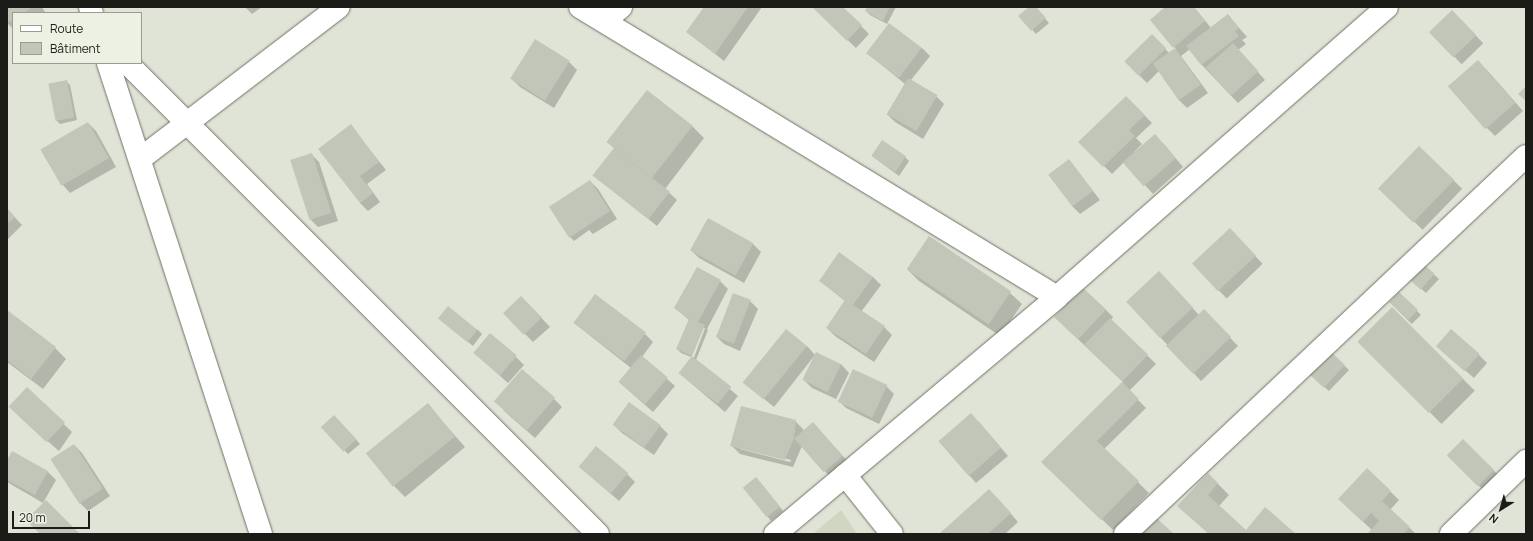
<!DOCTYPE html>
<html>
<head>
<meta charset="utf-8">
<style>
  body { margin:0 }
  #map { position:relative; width:1533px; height:541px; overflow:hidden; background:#dfe4d6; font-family:Manrope,sans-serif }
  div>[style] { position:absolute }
  .built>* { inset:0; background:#d0d6c2 }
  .shadow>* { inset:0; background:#0003; transform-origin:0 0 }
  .building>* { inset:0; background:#c2c6b8; transform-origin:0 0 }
  .roads { filter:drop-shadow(0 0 1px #6f7366) drop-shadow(0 0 1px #6f7366) }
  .minor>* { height:22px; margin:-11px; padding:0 11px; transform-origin:11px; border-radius:11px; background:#fff }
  span { translate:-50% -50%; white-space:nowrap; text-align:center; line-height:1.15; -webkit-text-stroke:3px #ecf1e3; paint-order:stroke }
  .frame { position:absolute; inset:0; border:8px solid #1b1c17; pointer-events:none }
  .legend { position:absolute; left:12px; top:12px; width:130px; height:52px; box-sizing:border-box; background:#ecf1e3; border:1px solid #989c91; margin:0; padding:5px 7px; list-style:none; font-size:12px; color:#1b1c17 }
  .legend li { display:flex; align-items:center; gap:8px; height:20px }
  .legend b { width:20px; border:1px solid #989c91 }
  .north { position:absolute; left:1481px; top:489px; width:40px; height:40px; -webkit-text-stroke:3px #ecf1e3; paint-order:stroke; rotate:217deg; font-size:11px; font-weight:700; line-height:16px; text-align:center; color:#1b1c17 }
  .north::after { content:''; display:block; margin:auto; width:14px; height:18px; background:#1b1c17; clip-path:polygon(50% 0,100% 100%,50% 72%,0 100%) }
  .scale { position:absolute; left:12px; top:511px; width:78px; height:18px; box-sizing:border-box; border:2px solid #1b1c17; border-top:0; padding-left:5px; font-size:12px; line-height:14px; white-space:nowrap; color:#1b1c17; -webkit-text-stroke:3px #ecf1e3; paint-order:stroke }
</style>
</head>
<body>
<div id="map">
  <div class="built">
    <div style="clip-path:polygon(841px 510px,857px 534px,813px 534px)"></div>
  </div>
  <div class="shadow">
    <div style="clip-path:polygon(7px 7px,42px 7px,45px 12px,13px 13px,13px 29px,7px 23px)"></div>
    <div style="clip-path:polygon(245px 7px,262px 7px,252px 14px)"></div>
    <div style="clip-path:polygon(705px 7px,762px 7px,724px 61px,687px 32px)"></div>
    <div style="clip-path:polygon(813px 7px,842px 7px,869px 34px,856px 48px)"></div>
    <div style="clip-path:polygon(868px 7px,896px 7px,887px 24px,870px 15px,866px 11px)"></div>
    <div style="clip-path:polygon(1031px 7px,1035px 7px,1049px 23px,1036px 34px,1020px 16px)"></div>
    <div style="clip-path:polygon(1166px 7px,1194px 7px,1211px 28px,1228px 15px,1247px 37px,1242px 40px,1246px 44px,1238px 50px,1265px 80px,1238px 103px,1201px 64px,1190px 49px,1181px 56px,1208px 93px,1187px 108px,1179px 100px,1159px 71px,1147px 83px,1125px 61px,1152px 35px,1169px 53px,1176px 49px,1151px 20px)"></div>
    <div style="left:1452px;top:11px;width:45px;height:30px;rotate:46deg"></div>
    <div style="clip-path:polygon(922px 48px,930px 56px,911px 80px,936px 96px,944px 104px,923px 139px,895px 122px,887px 114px,905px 84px,867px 53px)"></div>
    <div style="clip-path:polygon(569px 62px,577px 70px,554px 108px,520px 87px,512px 79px)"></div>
    <div style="clip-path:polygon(1486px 69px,1523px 111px,1495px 136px,1487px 128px)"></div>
    <div style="clip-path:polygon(66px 81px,70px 85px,77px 120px,60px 124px,56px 120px)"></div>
    <div style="clip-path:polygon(647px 91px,693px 127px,704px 138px,665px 189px,677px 200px,657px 226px,595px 176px,615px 149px,608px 142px)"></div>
    <div style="clip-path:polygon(1126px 97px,1152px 123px,1136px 138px,1142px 144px,1134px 152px,1136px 153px,1163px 143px,1183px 167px,1153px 194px,1124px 162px,1112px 174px,1080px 142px)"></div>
    <div style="clip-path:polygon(88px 123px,96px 131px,116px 167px,70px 193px,62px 184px,42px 149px)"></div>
    <div style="clip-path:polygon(350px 125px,386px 170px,367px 184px,380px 202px,368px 211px,360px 203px)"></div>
    <div style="left:1419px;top:147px;width:60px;height:57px;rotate:44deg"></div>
    <div style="clip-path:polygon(311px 154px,319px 162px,338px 221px,318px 227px,310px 219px)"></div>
    <div style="clip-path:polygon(872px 156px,905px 157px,909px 161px,899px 176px)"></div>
    <div style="clip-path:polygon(1069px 160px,1100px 200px,1080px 214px,1072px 206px)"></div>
    <div style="clip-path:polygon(590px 181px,598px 189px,617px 219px,593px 234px,589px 230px,574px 241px,570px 237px)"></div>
    <div style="clip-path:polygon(7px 209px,22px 225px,7px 240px)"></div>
    <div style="clip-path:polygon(708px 219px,753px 244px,761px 252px,744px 283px,699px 258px,691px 250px)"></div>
    <div style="left:1230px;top:230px;width:47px;height:50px;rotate:46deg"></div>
    <div style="clip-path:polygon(929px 238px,1010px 293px,1022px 304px,1000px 336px,919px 281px,908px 270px)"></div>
    <div style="clip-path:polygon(1421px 263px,1439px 279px,1426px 293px,1413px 281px)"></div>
    <div style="clip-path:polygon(873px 277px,881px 285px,861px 312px,884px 327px,892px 335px,874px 362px,835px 336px,827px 328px,845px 301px,820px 281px)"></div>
    <div style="clip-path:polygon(1166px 280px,1199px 315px,1211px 318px,1238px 346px,1201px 381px,1161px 338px)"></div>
    <div style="clip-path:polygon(720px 281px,728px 289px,707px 329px,708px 330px,696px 360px,738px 396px,725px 412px,686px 379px,705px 328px,702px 328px,691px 357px,681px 353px,677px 349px,689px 320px,675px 308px)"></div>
    <div style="left:1399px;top:293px;width:31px;height:13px;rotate:45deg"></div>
    <div style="clip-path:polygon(750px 301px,758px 309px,740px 351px,724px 344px,716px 336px)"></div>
    <div style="clip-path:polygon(529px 305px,550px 327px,533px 342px,504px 313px)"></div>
    <div style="left:1392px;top:308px;width:117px;height:47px;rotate:45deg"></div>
    <div style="clip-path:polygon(1105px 309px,1113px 317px,1111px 320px,1156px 364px,1129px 391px,1146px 408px,1104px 449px,1149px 493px,1113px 530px,1043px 462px,1123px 382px,1063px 325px)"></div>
    <div style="clip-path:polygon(7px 311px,55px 348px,66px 359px,43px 389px,7px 362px)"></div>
    <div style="clip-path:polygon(443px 322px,478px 330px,482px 334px,473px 346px)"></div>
    <div style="clip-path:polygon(574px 323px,645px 334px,653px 342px,642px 357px,675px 386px,653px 412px,619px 382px,631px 368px)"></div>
    <div style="clip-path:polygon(807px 346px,815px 355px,774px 407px,746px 384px)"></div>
    <div style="clip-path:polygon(1331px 353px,1349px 370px,1329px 391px,1315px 379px)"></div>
    <div style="clip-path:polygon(1446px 354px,1479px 355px,1487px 363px,1474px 378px)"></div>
    <div style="clip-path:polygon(516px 357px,524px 365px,508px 383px,482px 360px)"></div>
    <div style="clip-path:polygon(841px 364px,849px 373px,836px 399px,812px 388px,804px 380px)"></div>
    <div style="clip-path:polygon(886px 386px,894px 394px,879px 424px,846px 408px,838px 400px)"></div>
    <div style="clip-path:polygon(27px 389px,72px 432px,59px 451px,19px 416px)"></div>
    <div style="clip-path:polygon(554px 399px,562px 407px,535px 438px,503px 410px)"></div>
    <div style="clip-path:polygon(428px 405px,465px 447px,405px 497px,394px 486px)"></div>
    <div style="clip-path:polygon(338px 420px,360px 444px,348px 454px,344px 450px)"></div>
    <div style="clip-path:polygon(evenodd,795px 421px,803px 429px,803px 431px,813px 423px,851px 465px,833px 480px,802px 446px,793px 467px,740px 454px,732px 446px,795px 421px,740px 447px,791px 460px,790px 462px,740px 449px,740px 447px)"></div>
    <div style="clip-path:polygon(979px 422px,1008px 456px,976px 483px,939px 441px)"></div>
    <div style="clip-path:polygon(614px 425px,660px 426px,668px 434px,654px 455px,622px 433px)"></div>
    <div style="left:1463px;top:441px;width:53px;height:21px;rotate:44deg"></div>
    <div style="clip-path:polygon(74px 445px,82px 453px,110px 496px,88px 511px,80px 503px,52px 460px)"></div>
    <div style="clip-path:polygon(13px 452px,48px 472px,56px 480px,43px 503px,7px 482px,7px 462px)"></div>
    <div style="clip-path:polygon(580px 467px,627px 474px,635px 482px,619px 501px)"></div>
    <div style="clip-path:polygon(1367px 469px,1399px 500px,1390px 510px,1416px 534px,1370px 534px,1372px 530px,1347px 507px)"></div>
    <div style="clip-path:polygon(1208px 474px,1229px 495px,1219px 506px,1246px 531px,1295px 534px,1209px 534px,1179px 506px)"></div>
    <div style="clip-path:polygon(760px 482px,783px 511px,771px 521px,744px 487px)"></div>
    <div style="clip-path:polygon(997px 498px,1018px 522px,1005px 534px,941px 534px)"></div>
  </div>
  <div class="building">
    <div style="clip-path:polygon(7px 7px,33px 7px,23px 13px,13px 13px,13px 20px,7px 23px)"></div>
    <div style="clip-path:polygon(704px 7px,748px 7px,715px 54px,686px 32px)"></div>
    <div style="clip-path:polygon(812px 7px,843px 7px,862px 25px,847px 41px)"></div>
    <div style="clip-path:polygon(867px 7px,890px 7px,883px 21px,865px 11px)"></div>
    <div style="clip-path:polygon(1029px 7px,1036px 7px,1046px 18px,1031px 31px,1018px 16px)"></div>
    <div style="clip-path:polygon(1165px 7px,1194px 7px,1205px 21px,1173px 48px,1150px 20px)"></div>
    <div style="left:1452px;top:10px;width:35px;height:32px;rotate:46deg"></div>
    <div style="clip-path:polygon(1228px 14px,1239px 28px,1235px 31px,1239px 36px,1201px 65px,1186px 46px)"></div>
    <div style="left:889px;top:23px;width:41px;height:38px;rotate:37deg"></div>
    <div style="left:1152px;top:34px;width:20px;height:39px;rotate:45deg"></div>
    <div style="left:535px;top:39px;width:41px;height:47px;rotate:32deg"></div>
    <div style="left:1233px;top:43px;width:38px;height:37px;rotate:48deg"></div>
    <div style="left:1175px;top:48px;width:45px;height:27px;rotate:55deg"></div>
    <div style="left:1478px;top:60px;width:57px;height:40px;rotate:49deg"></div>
    <div style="left:908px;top:78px;width:34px;height:42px;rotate:30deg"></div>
    <div style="left:67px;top:80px;width:38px;height:19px;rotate:79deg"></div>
    <div style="clip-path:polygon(1526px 86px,1526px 101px,1518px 94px)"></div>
    <div style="left:647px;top:90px;width:58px;height:66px;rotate:38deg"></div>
    <div style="clip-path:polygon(1126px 96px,1145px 115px,1129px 130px,1135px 136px,1103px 167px,1078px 142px)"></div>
    <div style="left:88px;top:122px;width:42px;height:55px;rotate:60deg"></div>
    <div style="clip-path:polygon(351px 124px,379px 162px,360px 176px,373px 193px,360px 203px,318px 149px)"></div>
    <div style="left:1155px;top:134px;width:32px;height:43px;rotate:49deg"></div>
    <div style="left:882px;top:140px;width:29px;height:19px;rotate:34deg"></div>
    <div style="left:1419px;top:146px;width:49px;height:59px;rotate:44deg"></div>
    <div style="left:614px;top:148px;width:71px;height:35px;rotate:38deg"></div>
    <div style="left:312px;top:153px;width:63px;height:23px;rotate:72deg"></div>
    <div style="left:1069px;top:159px;width:40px;height:26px;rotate:53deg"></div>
    <div style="left:590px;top:180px;width:37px;height:49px;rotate:57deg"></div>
    <div style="clip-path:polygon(7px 208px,15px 217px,7px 224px)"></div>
    <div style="left:708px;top:218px;width:52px;height:37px;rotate:29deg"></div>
    <div style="left:1230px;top:228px;width:38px;height:52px;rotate:47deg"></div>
    <div style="left:929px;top:236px;width:99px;height:40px;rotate:34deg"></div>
    <div style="clip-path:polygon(839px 252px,873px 277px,853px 305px,885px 326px,866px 354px,826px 328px,845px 300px,819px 281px)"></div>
    <div style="left:1421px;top:262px;width:18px;height:21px;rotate:41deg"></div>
    <div style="clip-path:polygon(697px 267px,721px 280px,698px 322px,692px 320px,705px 325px,692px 356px,676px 349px,689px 319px,674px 308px)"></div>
    <div style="left:1159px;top:271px;width:50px;height:45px;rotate:47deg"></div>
    <div style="left:1082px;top:287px;width:33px;height:41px;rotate:43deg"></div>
    <div style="left:1399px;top:292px;width:26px;height:14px;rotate:43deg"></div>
    <div style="left:733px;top:293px;width:19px;height:47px;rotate:21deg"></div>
    <div style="left:595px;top:294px;width:64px;height:36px;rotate:37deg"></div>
    <div style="left:521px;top:296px;width:30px;height:25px;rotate:46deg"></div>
    <div style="left:448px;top:306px;width:38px;height:16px;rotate:39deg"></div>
    <div style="left:1392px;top:307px;width:101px;height:49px;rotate:45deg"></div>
    <div style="left:1204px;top:309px;width:39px;height:53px;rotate:46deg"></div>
    <div style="clip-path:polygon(7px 310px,56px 347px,31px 379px,7px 360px)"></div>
    <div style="left:1110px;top:318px;width:53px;height:37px;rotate:44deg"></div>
    <div style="left:786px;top:329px;width:27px;height:69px;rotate:39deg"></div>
    <div style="left:1451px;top:329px;width:38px;height:23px;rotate:41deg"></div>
    <div style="left:490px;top:333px;width:35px;height:26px;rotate:40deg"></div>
    <div style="left:816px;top:352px;width:28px;height:31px;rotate:26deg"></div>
    <div style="left:1331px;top:352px;width:19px;height:31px;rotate:43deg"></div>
    <div style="left:641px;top:355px;width:35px;height:35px;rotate:40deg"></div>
    <div style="left:692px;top:356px;width:50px;height:22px;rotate:38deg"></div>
    <div style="left:522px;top:369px;width:44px;height:43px;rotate:41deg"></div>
    <div style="left:853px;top:369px;width:38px;height:36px;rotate:25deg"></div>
    <div style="clip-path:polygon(1122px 382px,1139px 399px,1097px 441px,1139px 481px,1101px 520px,1041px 462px)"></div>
    <div style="left:27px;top:387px;width:52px;height:27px;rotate:43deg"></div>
    <div style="left:629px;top:402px;width:39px;height:28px;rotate:36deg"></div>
    <div style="left:428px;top:403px;width:43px;height:80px;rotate:51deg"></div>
    <div style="clip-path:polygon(741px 406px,796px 420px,794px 438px,785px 460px,730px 446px)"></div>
    <div style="left:971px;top:413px;width:46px;height:43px;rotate:49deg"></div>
    <div style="left:334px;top:415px;width:33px;height:18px;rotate:47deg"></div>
    <div style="left:813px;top:422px;width:45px;height:25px;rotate:49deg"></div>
    <div style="left:1463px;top:439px;width:44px;height:23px;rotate:45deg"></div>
    <div style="left:74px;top:444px;width:53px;height:28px;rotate:57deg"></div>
    <div style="left:596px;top:446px;width:42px;height:27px;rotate:40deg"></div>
    <div style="clip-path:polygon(12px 451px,48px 471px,35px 495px,7px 480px,7px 460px)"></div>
    <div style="clip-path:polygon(1367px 468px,1391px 491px,1382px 501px,1410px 527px,1403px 534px,1369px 534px,1368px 533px,1379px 521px,1371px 513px,1363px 522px,1338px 499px)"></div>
    <div style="clip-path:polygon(1208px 473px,1218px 483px,1208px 495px,1246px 530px,1265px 507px,1296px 534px,1209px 534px,1177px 506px)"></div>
    <div style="left:756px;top:477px;width:38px;height:17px;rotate:51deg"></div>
    <div style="clip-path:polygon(989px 489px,1011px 513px,988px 534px,939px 534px)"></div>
    <div style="clip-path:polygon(46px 500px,80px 534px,40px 534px,26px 520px)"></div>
    <div style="clip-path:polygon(1150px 512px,1174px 534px,1129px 534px)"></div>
  </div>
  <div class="roads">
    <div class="minor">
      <div style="left:90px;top:7px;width:6px;rotate:72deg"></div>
      <div style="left:580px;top:7px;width:558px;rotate:31.3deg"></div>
      <div style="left:604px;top:21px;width:22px;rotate:-39deg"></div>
      <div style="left:108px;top:63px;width:495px;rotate:72deg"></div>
      <div style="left:127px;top:63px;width:666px;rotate:45deg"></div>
      <div style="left:140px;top:159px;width:250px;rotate:-37.4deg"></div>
      <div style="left:845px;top:475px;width:75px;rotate:51.5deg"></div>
      <div style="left:775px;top:534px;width:368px;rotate:-40deg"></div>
      <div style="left:1057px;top:297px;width:439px;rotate:-41.3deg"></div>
      <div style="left:1125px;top:534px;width:551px;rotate:-43.31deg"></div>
      <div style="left:1451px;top:534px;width:105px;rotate:-44.2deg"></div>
    </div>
  </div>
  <div class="frame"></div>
  <ul class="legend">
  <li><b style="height:5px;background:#fff"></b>Route</li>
  <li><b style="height:11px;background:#c2c6b8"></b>Bâtiment</li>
  </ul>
  <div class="north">N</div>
  <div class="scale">20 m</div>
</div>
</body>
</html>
